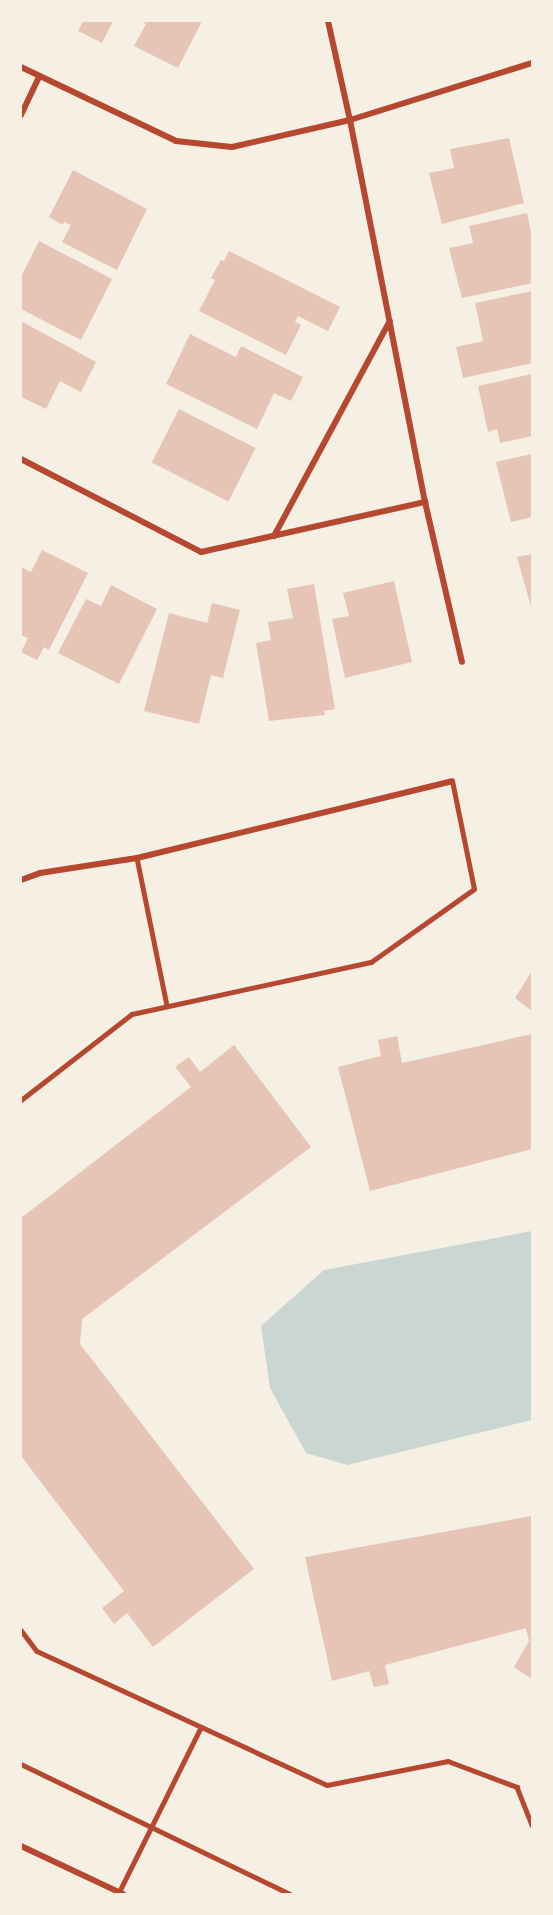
<!DOCTYPE html>
<html>
<head>
<meta charset="utf-8">
<style>
  body { margin:0 }
  #map { position:relative; width:553px; height:1915px; overflow:hidden; background:#f6efe4; font-family:"Open Sans",sans-serif }
  div>[style] { position:absolute }
  .water>* { inset:0; background:#c9d6d2 }
  .building>* { inset:0; background:#e6c5b7; transform-origin:0 0 }
  .service>* { height:4.5px; margin:-2.25px; padding:0 2.25px; transform-origin:2.25px; border-radius:2.25px; background:#b5482f }
  .minor>* { height:6px; margin:-3px; padding:0 3px; transform-origin:3px; border-radius:3px; background:#b5482f }
  span { translate:-50% -50%; white-space:nowrap; text-align:center; line-height:1.15; -webkit-text-stroke:5px #f6efe4; paint-order:stroke }
  .frame { position:absolute; inset:0; border:22px solid #f6efe4; pointer-events:none }
</style>
</head>
<body>
<div id="map">
  <div class="water">
    <div style="clip-path:polygon(532px 1231px,532px 1420px,347px 1465px,306px 1453px,270px 1388px,261px 1326px,324px 1270px)"></div>
  </div>
  <div class="building">
    <div style="clip-path:polygon(83px 21px,113px 21px,102px 43px,78px 31px)"></div>
    <div style="clip-path:polygon(141px 21px,202px 21px,178px 68px,134px 46px,146px 24px)"></div>
    <div style="clip-path:polygon(509px 138px,524px 203px,442px 224px,429px 173px,454px 168px,450px 149px)"></div>
    <div style="clip-path:polygon(73px 170px,147px 209px,117px 270px,62px 242px,71px 225px,64px 222px,63px 225px,49px 217px)"></div>
    <div style="clip-path:polygon(527px 213px,532px 236px,532px 283px,462px 298px,449px 248px,473px 243px,469px 226px)"></div>
    <div style="clip-path:polygon(39px 241px,112px 279px,81px 340px,21px 309px,21px 277px)"></div>
    <div style="clip-path:polygon(229px 251px,340px 307px,328px 331px,298px 316px,295px 322px,301px 325px,286px 355px,199px 311px,215px 280px,211px 278px,221px 260px,224px 261px)"></div>
    <div style="clip-path:polygon(532px 291px,532px 363px,463px 378px,456px 347px,483px 341px,475px 303px)"></div>
    <div style="clip-path:polygon(21px 321px,96px 362px,81px 392px,60px 381px,46px 409px,21px 397px)"></div>
    <div style="clip-path:polygon(190px 334px,236px 357px,241px 346px,303px 377px,291px 401px,274px 393px,257px 429px,166px 384px)"></div>
    <div style="clip-path:polygon(532px 374px,532px 436px,500px 443px,497px 429px,488px 432px,478px 386px)"></div>
    <div style="left:179px;top:409px;width:86px;height:60px;rotate:27deg"></div>
    <div style="clip-path:polygon(532px 454px,532px 517px,511px 522px,496px 462px)"></div>
    <div style="clip-path:polygon(42px 550px,88px 573px,49px 650px,44px 647px,37px 660px,21px 652px,28px 638px,21px 635px,21px 567px,31px 572px)"></div>
    <div style="clip-path:polygon(532px 554px,532px 606px,531px 607px,517px 557px)"></div>
    <div style="clip-path:polygon(394px 581px,412px 662px,345px 678px,332px 619px,349px 616px,343px 593px)"></div>
    <div style="clip-path:polygon(314px 584px,335px 709px,324px 711px,325px 715px,269px 721px,256px 643px,271px 640px,268px 622px,293px 618px,287px 589px)"></div>
    <div style="clip-path:polygon(111px 585px,157px 609px,119px 684px,58px 653px,86px 599px,101px 606px)"></div>
    <div style="clip-path:polygon(212px 603px,240px 610px,223px 678px,211px 675px,199px 724px,144px 711px,169px 613px,207px 623px)"></div>
    <div style="clip-path:polygon(532px 971px,532px 1011px,515px 998px)"></div>
    <div style="clip-path:polygon(532px 1034px,532px 1149px,370px 1191px,338px 1067px,381px 1056px,378px 1040px,397px 1036px,402px 1063px)"></div>
    <div style="clip-path:polygon(234px 1045px,311px 1147px,82px 1319px,80px 1344px,254px 1569px,153px 1647px,127px 1613px,114px 1624px,102px 1608px,124px 1591px,21px 1456px,21px 1218px,191px 1087px,175px 1067px,189px 1057px,200px 1072px)"></div>
    <div style="clip-path:polygon(532px 1516px,532px 1679px,514px 1667px,529px 1641px,526px 1628px,385px 1665px,389px 1684px,374px 1687px,369px 1671px,332px 1681px,305px 1557px)"></div>
  </div>
  <div class="service">
    <div style="left:137px;top:858px;width:151px;rotate:78.5deg"></div>
    <div style="left:21px;top:1100px;width:140px;rotate:-37.8deg"></div>
    <div style="left:132px;top:1014px;width:245px;rotate:-12.3deg"></div>
    <div style="left:371px;top:962px;width:126px;rotate:-35.3deg"></div>
    <div style="left:474px;top:889px;width:110px;rotate:-101.5deg"></div>
    <div style="left:21px;top:1630px;width:26px;rotate:53deg"></div>
    <div style="left:37px;top:1651px;width:319px;rotate:24.8deg"></div>
    <div style="left:327px;top:1785px;width:123px;rotate:-11.2deg"></div>
    <div style="left:448px;top:1761px;width:74px;rotate:20.6deg"></div>
    <div style="left:517px;top:1787px;width:41px;rotate:68.5deg"></div>
    <div style="left:21px;top:1764px;width:299px;rotate:25.8deg"></div>
    <div style="left:119px;top:1892px;width:184px;rotate:-63.6deg"></div>
  </div>
  <div class="minor">
    <div style="left:328px;top:21px;width:101px;rotate:77.5deg"></div>
    <div style="left:350px;top:120px;width:389px;rotate:78.9deg"></div>
    <div style="left:425px;top:502px;width:164px;rotate:77deg"></div>
    <div style="left:21px;top:67px;width:172px;rotate:25.5deg"></div>
    <div style="left:176px;top:141px;width:56px;rotate:6.1deg"></div>
    <div style="left:232px;top:147px;width:121px;rotate:-12.9deg"></div>
    <div style="left:350px;top:120px;width:191px;rotate:-17.4deg"></div>
    <div style="left:21px;top:115px;width:42px;rotate:-64.7deg"></div>
    <div style="left:21px;top:459px;width:203px;rotate:27.3deg"></div>
    <div style="left:201px;top:552px;width:230px;rotate:-12.6deg"></div>
    <div style="left:274px;top:536px;width:244px;rotate:-61.7deg"></div>
    <div style="left:21px;top:880px;width:20px;rotate:-20deg"></div>
    <div style="left:40px;top:873px;width:98px;rotate:-8.8deg"></div>
    <div style="left:137px;top:858px;width:324px;rotate:-13.7deg"></div>
    <div style="left:21px;top:1846px;width:113px;rotate:25.2deg"></div>
  </div>
  <div class="frame"></div>
</div>
</body>
</html>
